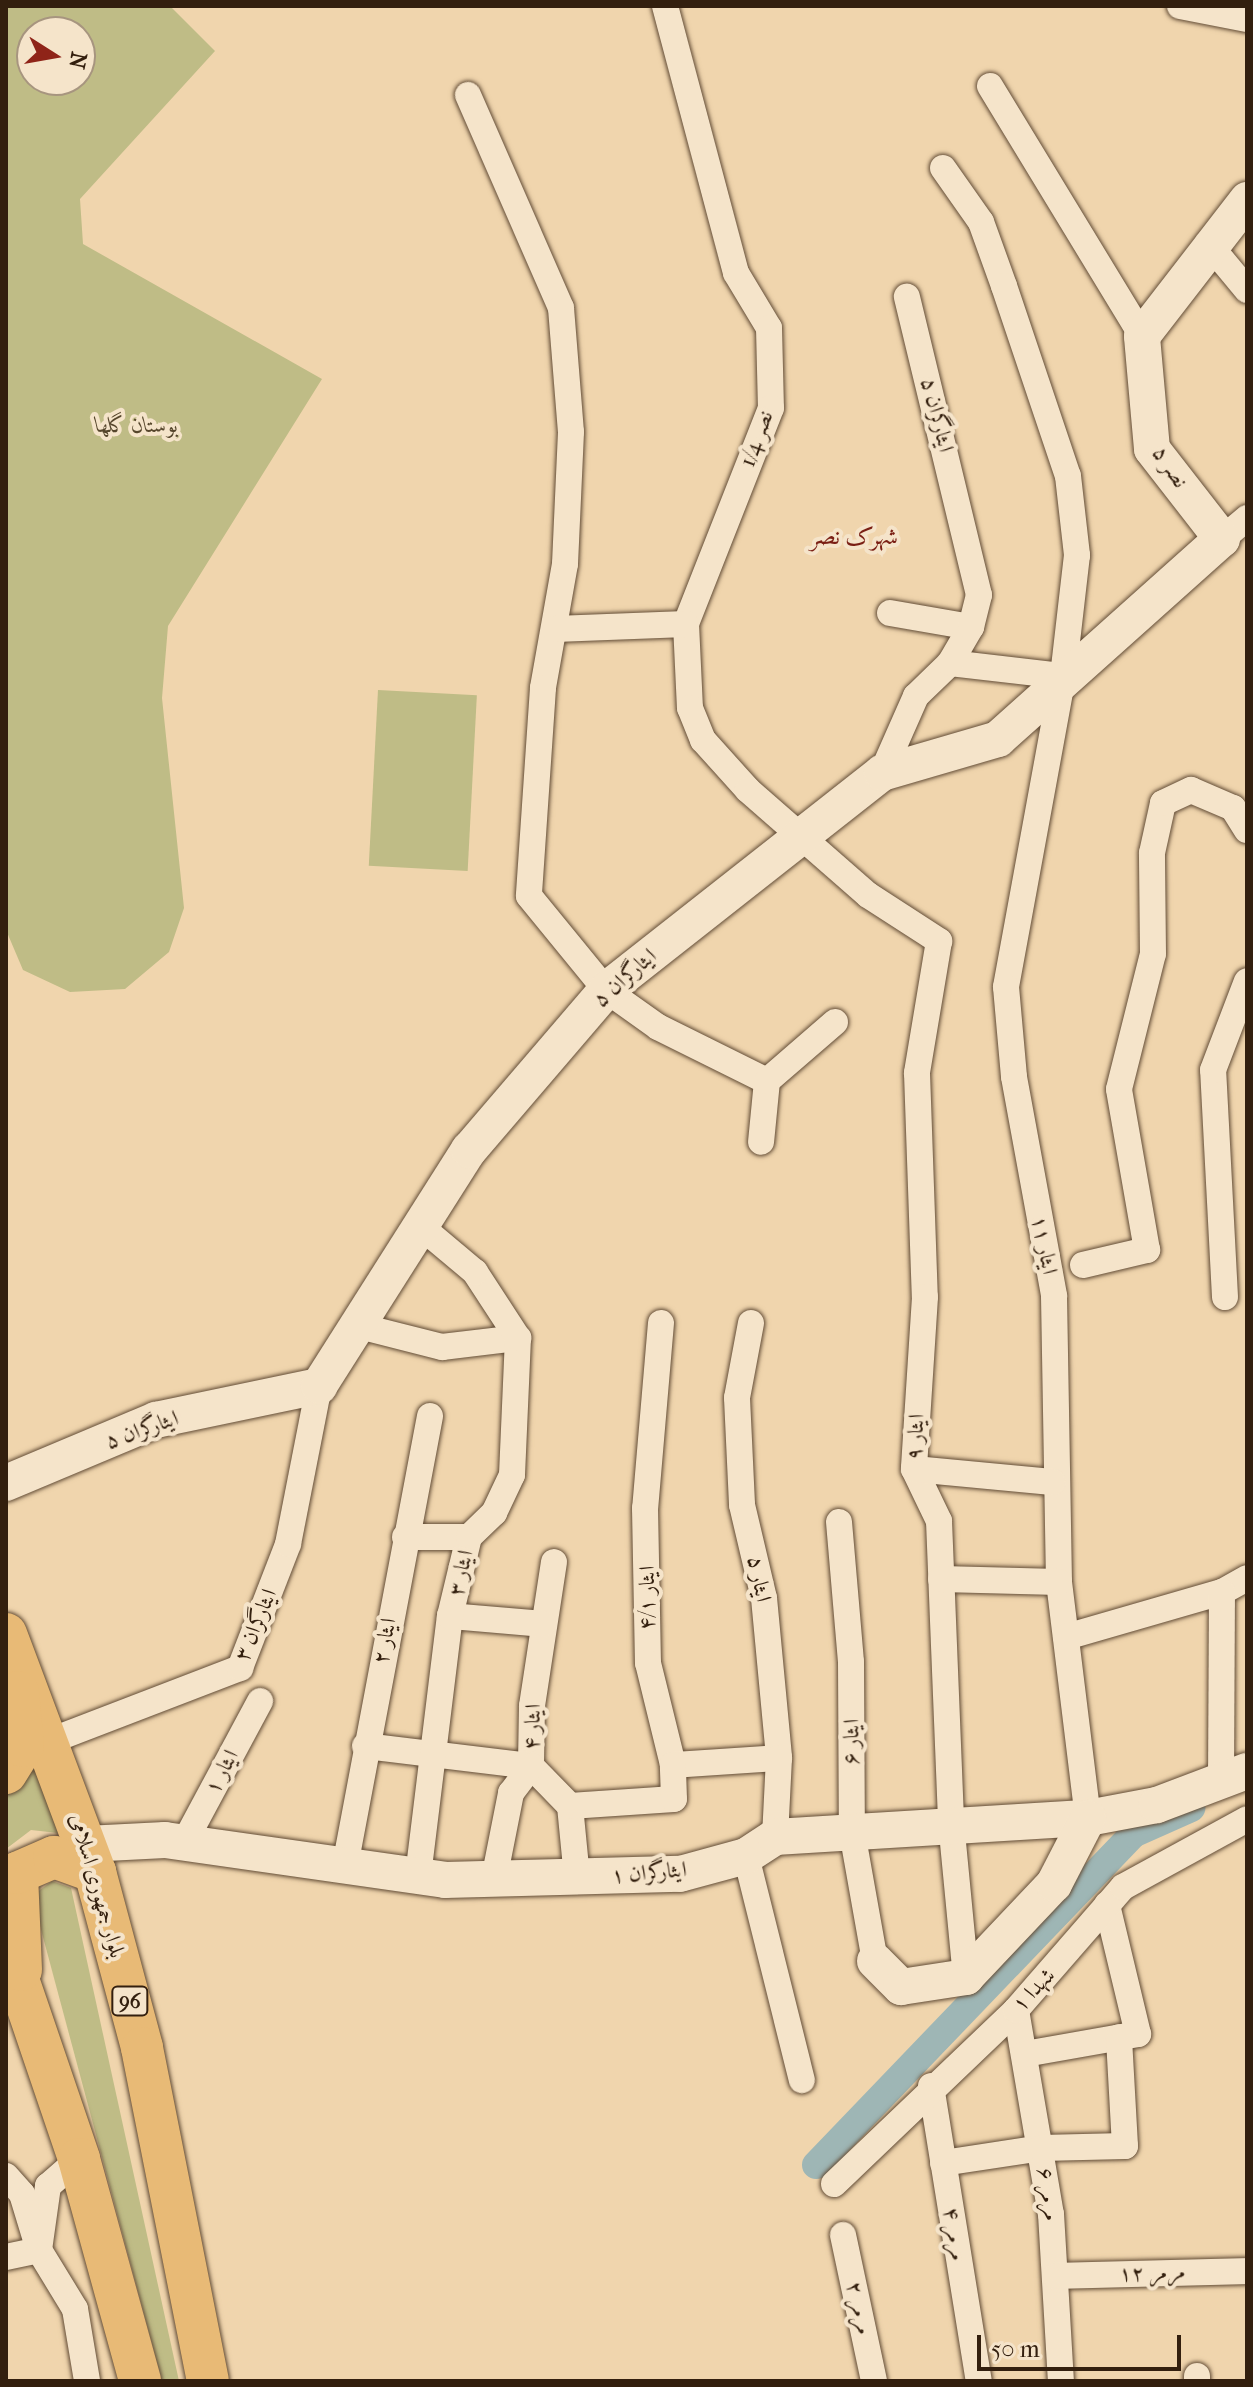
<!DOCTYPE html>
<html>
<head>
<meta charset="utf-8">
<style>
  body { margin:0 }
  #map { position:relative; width:1253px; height:2387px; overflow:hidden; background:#f0d5ad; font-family:"IM FELL French Canon",Amiri,serif }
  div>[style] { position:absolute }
  .green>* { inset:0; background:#bfbc86; transform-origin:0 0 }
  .canal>* { height:28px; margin:-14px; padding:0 14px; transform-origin:14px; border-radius:14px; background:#9eb6b5 }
  .roads { filter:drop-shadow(0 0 2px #624c36) drop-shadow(0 0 2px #624c36) }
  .street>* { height:26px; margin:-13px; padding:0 13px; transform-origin:13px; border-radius:13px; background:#f5e4ca }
  .secondary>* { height:36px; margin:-18px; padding:0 18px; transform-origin:18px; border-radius:18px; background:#f5e4ca }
  .primary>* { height:42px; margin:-21px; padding:0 21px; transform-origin:21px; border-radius:21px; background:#e8ba76 }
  span { translate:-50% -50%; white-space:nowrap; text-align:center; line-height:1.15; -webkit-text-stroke:8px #f5e4ca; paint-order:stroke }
  .shield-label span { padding:2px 6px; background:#f5e4ca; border:2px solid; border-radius:6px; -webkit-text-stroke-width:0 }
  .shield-label { font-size:20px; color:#331f0e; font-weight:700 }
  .street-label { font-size:22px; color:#331f0e }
  .park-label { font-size:22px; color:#56462c; font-style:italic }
  .neighbourhood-label { font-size:24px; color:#7a1f14 }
  .frame { position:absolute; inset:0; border:8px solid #331f0e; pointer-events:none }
  .north { position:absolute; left:16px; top:16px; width:80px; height:80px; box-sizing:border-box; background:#f5e4ca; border:2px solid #a7957f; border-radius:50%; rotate:101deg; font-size:22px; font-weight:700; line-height:32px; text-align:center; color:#331f0e }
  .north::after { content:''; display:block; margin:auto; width:28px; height:36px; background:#8f2418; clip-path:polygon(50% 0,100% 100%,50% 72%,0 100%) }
  .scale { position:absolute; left:977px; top:2335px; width:204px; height:36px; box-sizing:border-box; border:4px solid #331f0e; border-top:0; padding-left:10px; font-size:24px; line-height:28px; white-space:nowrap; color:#331f0e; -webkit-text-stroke:6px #f5e4ca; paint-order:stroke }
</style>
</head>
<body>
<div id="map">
  <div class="green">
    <div style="clip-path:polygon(evenodd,6px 6px,170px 6px,215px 51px,80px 199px,83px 244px,322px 379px,168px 626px,162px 698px,184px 908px,169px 952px,125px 989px,70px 992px,23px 970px,6px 930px,6px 6px,32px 32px,80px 32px,80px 80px,32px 80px,32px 32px)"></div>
    <div style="left:378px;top:690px;width:99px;height:176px;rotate:3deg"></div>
    <div style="clip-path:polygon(36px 1741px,58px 1833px,31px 1830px,6px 1849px,6px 1795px)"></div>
    <div style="clip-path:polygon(52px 1881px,71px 1888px,179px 2381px,162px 2381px,32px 1896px)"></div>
  </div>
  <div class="canal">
    <div style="left:816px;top:2165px;width:458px;rotate:-46.2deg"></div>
    <div style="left:1133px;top:1834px;width:64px;rotate:-24.1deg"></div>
  </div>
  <div class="roads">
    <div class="street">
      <div style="left:665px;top:6px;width:276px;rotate:75.1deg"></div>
      <div style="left:736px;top:273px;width:64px;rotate:59deg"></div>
      <div style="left:769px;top:328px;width:80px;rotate:88.6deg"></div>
      <div style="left:771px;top:408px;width:232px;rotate:111.5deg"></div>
      <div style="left:686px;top:624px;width:84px;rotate:87.3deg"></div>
      <div style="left:690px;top:708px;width:35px;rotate:68deg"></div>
      <div style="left:703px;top:740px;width:67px;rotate:48deg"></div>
      <div style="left:748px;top:790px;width:159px;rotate:41.2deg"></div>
      <div style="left:868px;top:895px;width:85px;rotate:32.9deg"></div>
      <div style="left:939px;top:941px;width:134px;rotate:99.5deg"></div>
      <div style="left:917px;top:1073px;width:224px;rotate:88deg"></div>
      <div style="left:925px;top:1297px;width:172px;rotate:93.7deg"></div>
      <div style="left:914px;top:1469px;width:58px;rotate:64.3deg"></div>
      <div style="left:939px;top:1521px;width:301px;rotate:87.7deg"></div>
      <div style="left:951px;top:1822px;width:156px;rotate:84.5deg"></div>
      <div style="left:1180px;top:6px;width:68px;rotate:11deg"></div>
      <div style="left:990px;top:86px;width:293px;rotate:58.7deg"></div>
      <div style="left:468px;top:95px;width:232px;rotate:66.4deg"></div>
      <div style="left:561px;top:308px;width:124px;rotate:85.4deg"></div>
      <div style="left:571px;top:432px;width:132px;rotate:92.6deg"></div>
      <div style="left:565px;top:564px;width:126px;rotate:100.1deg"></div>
      <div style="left:543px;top:688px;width:208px;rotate:93.9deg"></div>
      <div style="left:529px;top:896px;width:122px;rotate:50.7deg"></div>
      <div style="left:606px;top:990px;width:64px;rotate:35.4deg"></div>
      <div style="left:658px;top:1027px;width:122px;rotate:26.4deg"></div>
      <div style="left:767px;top:1081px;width:61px;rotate:95.6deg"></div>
      <div style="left:943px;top:168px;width:66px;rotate:54.9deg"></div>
      <div style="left:981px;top:222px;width:68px;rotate:70.2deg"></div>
      <div style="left:1004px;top:286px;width:200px;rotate:71.4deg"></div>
      <div style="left:1068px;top:476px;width:80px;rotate:83.5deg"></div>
      <div style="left:1077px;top:555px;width:122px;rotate:96.6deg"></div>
      <div style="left:1063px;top:676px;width:316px;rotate:100.4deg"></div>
      <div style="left:1006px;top:987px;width:90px;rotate:84.9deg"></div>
      <div style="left:1014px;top:1077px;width:223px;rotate:79.6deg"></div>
      <div style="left:1054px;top:1296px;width:286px;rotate:89deg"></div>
      <div style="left:1059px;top:1582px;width:238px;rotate:83deg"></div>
      <div style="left:1208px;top:243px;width:61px;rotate:50.3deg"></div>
      <div style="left:1222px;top:539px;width:33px;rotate:-40deg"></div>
      <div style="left:890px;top:613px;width:82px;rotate:9.8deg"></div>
      <div style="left:555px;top:629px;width:131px;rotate:-2.2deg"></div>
      <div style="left:950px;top:663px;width:114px;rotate:6.6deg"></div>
      <div style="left:882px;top:773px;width:84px;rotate:-66.2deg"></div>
      <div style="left:916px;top:696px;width:47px;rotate:-44.1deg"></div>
      <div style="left:950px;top:663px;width:42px;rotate:-59.7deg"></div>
      <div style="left:971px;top:627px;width:33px;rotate:-76deg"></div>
      <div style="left:979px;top:595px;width:307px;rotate:-103.6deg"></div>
      <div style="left:767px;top:1081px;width:90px;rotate:-40.9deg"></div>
      <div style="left:1083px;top:1265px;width:66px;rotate:-13.2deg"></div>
      <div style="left:1147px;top:1250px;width:163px;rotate:-99.9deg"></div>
      <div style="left:1119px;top:1089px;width:139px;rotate:-75.9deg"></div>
      <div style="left:1153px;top:954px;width:101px;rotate:-90.6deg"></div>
      <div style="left:1152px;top:853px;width:51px;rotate:-77.6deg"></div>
      <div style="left:1163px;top:803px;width:31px;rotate:-25deg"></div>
      <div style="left:1191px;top:790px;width:46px;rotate:23.2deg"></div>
      <div style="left:1233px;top:808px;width:26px;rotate:58deg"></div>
      <div style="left:1225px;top:1297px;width:227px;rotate:-93deg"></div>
      <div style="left:1213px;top:1070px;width:95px;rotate:-69.1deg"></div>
      <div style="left:661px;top:1323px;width:186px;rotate:94.9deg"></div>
      <div style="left:645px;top:1508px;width:155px;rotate:88.9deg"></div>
      <div style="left:648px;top:1663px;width:105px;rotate:76.2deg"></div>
      <div style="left:673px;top:1765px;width:106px;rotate:-3.8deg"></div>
      <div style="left:751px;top:1323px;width:76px;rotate:100.6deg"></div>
      <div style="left:737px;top:1398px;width:107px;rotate:87.3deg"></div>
      <div style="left:742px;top:1505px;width:96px;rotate:76.7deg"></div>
      <div style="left:764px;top:1598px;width:161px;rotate:84.6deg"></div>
      <div style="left:779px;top:1758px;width:79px;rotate:92.9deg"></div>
      <div style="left:359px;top:1326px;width:86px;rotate:14.2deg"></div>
      <div style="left:442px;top:1347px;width:77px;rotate:-6.8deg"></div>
      <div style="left:914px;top:1469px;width:139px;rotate:5.4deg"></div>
      <div style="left:839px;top:1522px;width:141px;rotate:85.1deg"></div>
      <div style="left:851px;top:1662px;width:170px;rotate:89.7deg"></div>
      <div style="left:852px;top:1832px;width:131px;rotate:79.9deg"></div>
      <div style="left:405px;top:1537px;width:64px"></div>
      <div style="left:554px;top:1562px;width:146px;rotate:98.7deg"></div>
      <div style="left:532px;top:1706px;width:60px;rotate:91deg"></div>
      <div style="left:531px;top:1766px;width:56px;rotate:45.7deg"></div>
      <div style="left:570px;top:1806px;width:72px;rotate:84.4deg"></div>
      <div style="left:941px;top:1579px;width:118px;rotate:1.5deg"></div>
      <div style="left:450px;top:1616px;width:93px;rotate:4.9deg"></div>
      <div style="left:1066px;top:1637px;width:162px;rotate:-16.1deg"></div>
      <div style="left:1222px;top:1592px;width:29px;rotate:-29deg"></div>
      <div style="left:50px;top:1741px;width:204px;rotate:-21deg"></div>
      <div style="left:240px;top:1668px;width:133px;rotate:-68.8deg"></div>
      <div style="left:288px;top:1544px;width:161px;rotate:-78.9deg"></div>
      <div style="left:365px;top:1746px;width:167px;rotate:6.9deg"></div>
      <div style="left:1221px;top:1781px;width:189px;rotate:-89.7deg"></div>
      <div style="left:570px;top:1806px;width:104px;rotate:-3.9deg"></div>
      <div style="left:674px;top:1799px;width:34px;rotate:-92deg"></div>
      <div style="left:184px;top:1843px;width:161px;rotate:-61.8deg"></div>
      <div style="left:746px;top:1856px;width:231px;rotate:76deg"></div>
      <div style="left:345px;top:1866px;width:458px;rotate:-79.3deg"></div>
      <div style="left:418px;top:1876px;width:262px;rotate:-83deg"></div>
      <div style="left:450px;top:1616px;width:81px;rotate:-76.5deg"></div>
      <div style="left:469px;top:1537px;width:35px;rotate:-44deg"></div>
      <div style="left:494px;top:1513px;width:42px;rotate:-64.7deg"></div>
      <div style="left:512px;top:1475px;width:137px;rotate:-87.5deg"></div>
      <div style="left:518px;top:1338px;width:79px;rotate:-123.1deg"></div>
      <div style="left:475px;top:1272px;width:73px;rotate:-140deg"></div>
      <div style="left:494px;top:1879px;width:88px;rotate:-78.8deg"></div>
      <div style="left:511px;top:1793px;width:34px;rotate:-53deg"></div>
      <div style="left:1016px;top:2010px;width:207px;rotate:80.3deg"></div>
      <div style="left:1051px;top:2214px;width:167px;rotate:86.6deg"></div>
      <div style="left:1025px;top:2054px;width:115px;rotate:-10deg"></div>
      <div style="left:1138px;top:2034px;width:133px;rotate:-103.5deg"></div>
      <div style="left:931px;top:2086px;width:299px;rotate:80.8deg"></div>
      <div style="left:943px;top:2163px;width:99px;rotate:-8.7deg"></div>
      <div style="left:1041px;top:2148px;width:84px;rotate:-1.4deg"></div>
      <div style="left:1125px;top:2146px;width:109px;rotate:-93.2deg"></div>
      <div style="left:6px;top:2176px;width:24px;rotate:48deg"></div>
      <div style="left:22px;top:2194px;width:59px;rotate:73.1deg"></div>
      <div style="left:39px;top:2250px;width:69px;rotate:58.6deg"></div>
      <div style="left:75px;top:2309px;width:73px;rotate:80.5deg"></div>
      <div style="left:834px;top:2184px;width:252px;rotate:-43.7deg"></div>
      <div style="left:1016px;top:2010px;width:163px;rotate:-49deg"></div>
      <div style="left:1123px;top:1887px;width:141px;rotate:-28.7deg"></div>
      <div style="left:843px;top:2235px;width:149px;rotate:78deg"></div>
      <div style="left:6px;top:2257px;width:34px;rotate:-12deg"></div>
      <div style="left:39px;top:2250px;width:65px;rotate:-82deg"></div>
      <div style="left:48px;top:2186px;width:41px;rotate:-41.1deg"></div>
      <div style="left:1056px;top:2276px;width:191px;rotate:-1.5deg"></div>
      <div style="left:1197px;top:2381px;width:5px;rotate:-90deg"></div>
    </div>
    <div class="secondary">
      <div style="left:6px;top:1483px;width:163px;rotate:-22.8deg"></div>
      <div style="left:156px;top:1420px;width:167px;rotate:-11.8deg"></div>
      <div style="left:319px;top:1386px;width:280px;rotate:-57.6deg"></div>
      <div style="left:469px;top:1150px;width:211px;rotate:-49.4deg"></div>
      <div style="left:606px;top:990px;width:351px;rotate:-38.2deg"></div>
      <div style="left:882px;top:773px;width:121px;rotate:-16.3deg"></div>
      <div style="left:998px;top:739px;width:300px;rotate:-41.8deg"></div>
      <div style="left:1222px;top:539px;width:114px;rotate:-127.9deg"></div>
      <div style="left:1152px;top:449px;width:113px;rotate:-95.1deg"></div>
      <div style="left:1142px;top:336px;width:172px;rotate:-52.3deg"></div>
      <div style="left:86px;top:1844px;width:79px;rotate:-2.9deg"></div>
      <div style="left:165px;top:1840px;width:283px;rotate:8.1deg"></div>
      <div style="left:445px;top:1880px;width:235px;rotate:-1.5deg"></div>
      <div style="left:680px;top:1874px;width:68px;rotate:-15.3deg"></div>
      <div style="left:746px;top:1856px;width:35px;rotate:-33deg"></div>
      <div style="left:775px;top:1837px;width:314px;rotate:-3.5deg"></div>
      <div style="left:1088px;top:1818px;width:70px;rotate:-10.7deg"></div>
      <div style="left:1157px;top:1805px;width:96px;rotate:-20.7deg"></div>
      <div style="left:875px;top:1961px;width:37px;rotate:45deg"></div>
      <div style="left:901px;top:1987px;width:66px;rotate:-8.7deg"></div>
      <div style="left:966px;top:1977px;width:128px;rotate:-46.6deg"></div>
      <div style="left:1054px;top:1884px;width:74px;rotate:-62.7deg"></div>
    </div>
    <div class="primary">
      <div style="left:6px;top:1634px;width:254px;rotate:69.5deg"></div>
      <div style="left:95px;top:1872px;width:182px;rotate:75deg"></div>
      <div style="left:142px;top:2048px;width:339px;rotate:78.8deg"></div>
      <div style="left:6px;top:1773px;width:32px;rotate:-58deg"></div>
      <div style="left:23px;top:1746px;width:54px;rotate:-95.3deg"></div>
      <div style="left:6px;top:1944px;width:227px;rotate:71.2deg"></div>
      <div style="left:79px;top:2159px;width:230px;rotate:74.6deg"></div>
      <div style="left:21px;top:1970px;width:97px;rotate:-92.4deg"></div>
      <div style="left:17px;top:1873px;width:40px;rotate:-23.4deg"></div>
      <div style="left:54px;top:1857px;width:44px;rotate:20.1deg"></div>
    </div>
  </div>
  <div class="shield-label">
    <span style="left:130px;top:2001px">96</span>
  </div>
  <div class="street-label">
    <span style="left:937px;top:415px;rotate:76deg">ایثارگران ۵</span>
    <span style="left:757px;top:439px;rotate:-70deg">نصر 1/4</span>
    <span style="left:1170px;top:467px;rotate:57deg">نصر ۵</span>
    <span style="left:625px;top:978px;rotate:-41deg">ایثارگران ۵</span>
    <span style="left:1044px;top:1245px;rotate:79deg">ایثار ۱۱</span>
    <span style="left:142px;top:1430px;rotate:-19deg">ایثارگران ۵</span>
    <span style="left:916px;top:1437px;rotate:-87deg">ایثار ۹</span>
    <span style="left:461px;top:1573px;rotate:-76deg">ایثار ۳</span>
    <span style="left:759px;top:1579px;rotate:79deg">ایثار ۵</span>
    <span style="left:648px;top:1598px;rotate:-90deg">ایثار ۴/۱</span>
    <span style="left:256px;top:1625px;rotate:-67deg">ایثارگران ۳</span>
    <span style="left:385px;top:1641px;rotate:-79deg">ایثار ۲</span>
    <span style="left:533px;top:1727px;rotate:-88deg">ایثار ۴</span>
    <span style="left:852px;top:1742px;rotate:-90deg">ایثار ۶</span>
    <span style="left:222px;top:1772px;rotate:-62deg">ایثار ۱</span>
    <span style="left:649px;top:1873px;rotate:-5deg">ایثارگران ۱</span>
    <span style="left:97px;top:1886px;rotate:74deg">بلوار جمهوری اسلامی</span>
    <span style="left:1034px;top:1990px;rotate:-46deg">شهدا ۱</span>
    <span style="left:1048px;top:2194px;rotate:82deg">مرمر ۶</span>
    <span style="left:954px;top:2234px;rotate:81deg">مرمر ۴</span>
    <span style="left:1152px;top:2273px;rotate:-2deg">مرمر ۱۲</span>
    <span style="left:859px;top:2308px;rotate:78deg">مرمر ۲</span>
  </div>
  <div class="park-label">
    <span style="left:137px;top:426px">بوستان گلها</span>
  </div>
  <div class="neighbourhood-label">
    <span style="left:854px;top:537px">شهرک نصر</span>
  </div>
  <div class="frame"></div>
  <div class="north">N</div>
  <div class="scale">50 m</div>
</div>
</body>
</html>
